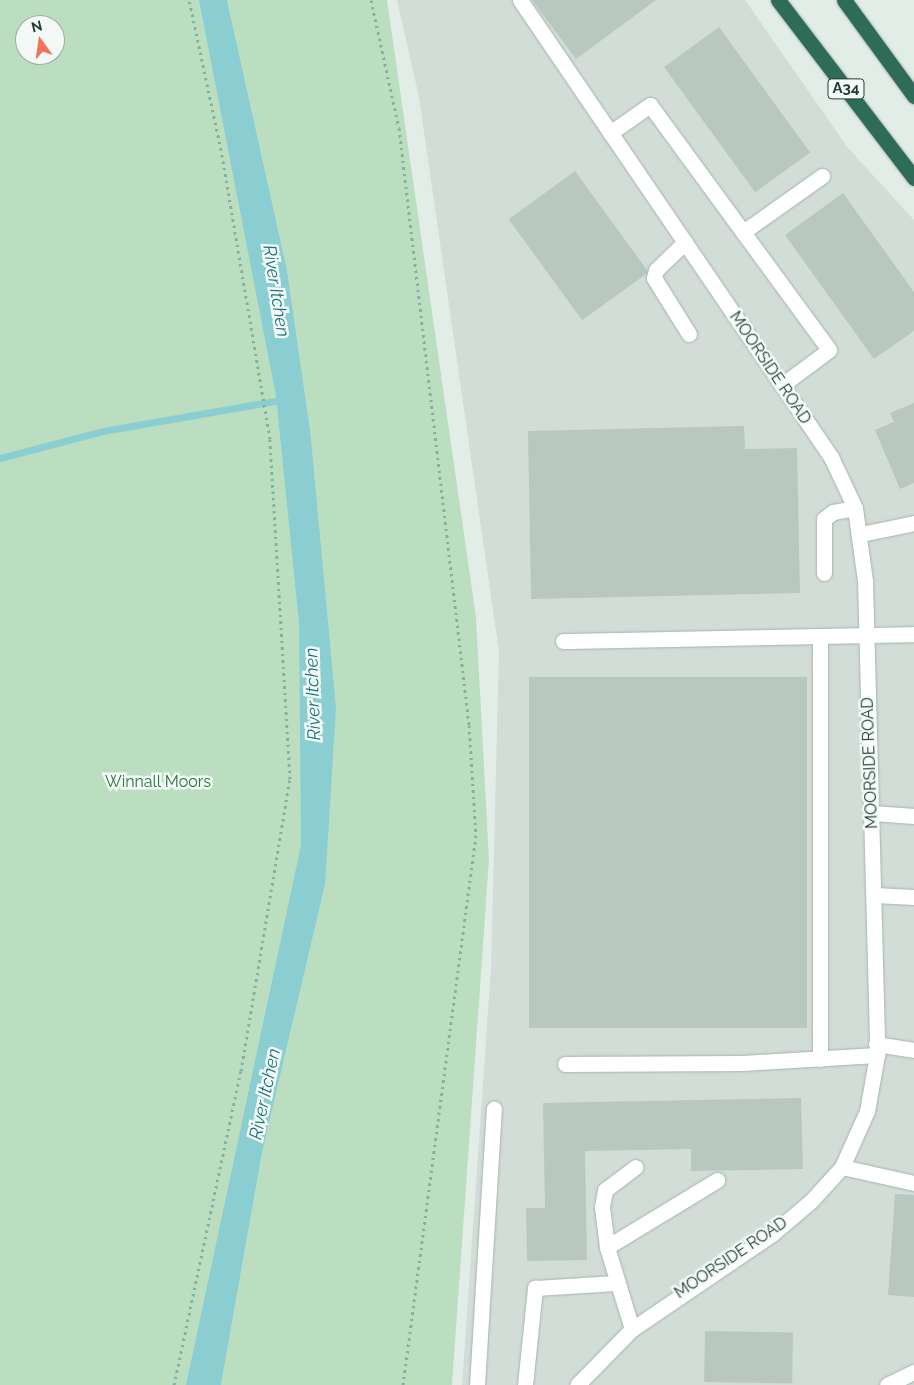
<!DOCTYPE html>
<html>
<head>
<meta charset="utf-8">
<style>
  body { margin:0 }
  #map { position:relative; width:914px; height:1385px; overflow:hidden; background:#e3ede7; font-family:Raleway,sans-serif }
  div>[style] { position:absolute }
  .built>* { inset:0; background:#d1ddd6 }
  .green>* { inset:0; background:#bbdec1 }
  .water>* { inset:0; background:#8aced2 }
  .stream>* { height:7px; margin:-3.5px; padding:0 3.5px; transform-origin:3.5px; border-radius:3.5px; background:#8aced2 }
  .building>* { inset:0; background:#b8c8c0; transform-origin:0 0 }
  .path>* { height:3px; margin-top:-1.5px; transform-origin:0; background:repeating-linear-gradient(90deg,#83b19e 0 2.5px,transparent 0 6.5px) }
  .roads { filter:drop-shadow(0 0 1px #a5b5ae) drop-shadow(0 0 1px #a5b5ae) }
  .minor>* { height:15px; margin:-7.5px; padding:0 7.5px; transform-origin:7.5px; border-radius:7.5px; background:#fff }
  .highway>* { height:15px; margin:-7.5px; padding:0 7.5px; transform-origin:7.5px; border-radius:7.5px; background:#2e6b58 }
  span { translate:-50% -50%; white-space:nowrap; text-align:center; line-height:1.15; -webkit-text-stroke:5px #f3f9f6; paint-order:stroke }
  .shield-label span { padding:1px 4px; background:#f3f9f6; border:1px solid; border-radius:4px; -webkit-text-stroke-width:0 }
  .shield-label { font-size:15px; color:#223e34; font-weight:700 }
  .street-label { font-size:16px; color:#223e34 }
  .park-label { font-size:16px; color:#2c7541 }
  .water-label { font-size:18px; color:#1b747b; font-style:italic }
  .north { position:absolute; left:15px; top:15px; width:50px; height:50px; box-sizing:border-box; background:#f3f9f6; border:1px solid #9faea8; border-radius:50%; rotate:346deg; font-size:14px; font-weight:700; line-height:20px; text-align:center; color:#223e34 }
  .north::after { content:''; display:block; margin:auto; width:18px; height:22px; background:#f3715b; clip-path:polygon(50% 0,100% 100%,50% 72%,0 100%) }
</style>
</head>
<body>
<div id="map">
  <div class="built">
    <div style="clip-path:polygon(397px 0,745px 0,848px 148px,914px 220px,914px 1385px,462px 1385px,491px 968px,499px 652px,419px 97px)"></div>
  </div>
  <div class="green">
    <div style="clip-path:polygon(evenodd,0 0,218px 0,274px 267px,318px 822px,204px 1385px,0 1385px,0 0,25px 25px,55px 25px,55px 55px,25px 55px,25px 25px)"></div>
    <div style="clip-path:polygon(227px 0,387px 0,476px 617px,489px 860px,452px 1385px,221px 1385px,262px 1153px,325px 885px,310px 429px,287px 270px)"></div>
  </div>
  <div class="water">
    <div style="clip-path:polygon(199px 0,227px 0,287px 270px,310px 429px,336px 708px,325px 885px,262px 1153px,221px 1385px,186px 1385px,301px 845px,299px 623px,276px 396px)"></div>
  </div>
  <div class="stream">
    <div style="left:0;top:458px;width:106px;rotate:-14.7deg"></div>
    <div style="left:103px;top:431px;width:186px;rotate:-9.9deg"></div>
  </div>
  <div class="building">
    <div style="clip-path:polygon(532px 0,656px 0,576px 59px)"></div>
    <div style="left:719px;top:27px;width:155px;height:68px;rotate:54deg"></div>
    <div style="left:575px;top:171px;width:125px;height:82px;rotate:54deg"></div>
    <div style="clip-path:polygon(843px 193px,914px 292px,914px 331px,874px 359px,785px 235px)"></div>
    <div style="clip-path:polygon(914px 403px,914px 483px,900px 489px,875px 430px,894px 422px,890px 413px)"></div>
    <div style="clip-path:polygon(744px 426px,745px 449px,797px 448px,800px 593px,531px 599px,528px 431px)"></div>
    <div style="left:807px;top:677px;width:351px;height:278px;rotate:90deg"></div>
    <div style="clip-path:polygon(801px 1098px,803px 1169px,691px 1171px,691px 1149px,585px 1151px,587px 1260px,527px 1261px,526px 1208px,545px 1208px,543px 1103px)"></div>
    <div style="clip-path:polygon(895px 1194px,914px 1195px,914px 1297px,888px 1295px)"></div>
    <div style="left:705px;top:1331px;width:88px;height:51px;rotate:1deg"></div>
  </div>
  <div class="path">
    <div style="left:371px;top:0;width:131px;rotate:77.7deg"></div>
    <div style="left:399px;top:128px;width:601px;rotate:83.31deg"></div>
    <div style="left:469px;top:725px;width:110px;rotate:86.4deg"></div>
    <div style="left:476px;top:835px;width:555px;rotate:97.56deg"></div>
    <div style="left:174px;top:1385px;width:321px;rotate:-78deg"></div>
    <div style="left:241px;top:1071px;width:296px;rotate:-80.5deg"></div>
    <div style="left:290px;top:779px;width:341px;rotate:-93.4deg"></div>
    <div style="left:270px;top:439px;width:293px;rotate:-99.6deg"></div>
    <div style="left:221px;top:150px;width:153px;rotate:-102deg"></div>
  </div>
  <div class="roads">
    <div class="minor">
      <div style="left:520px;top:0;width:553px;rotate:55.76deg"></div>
      <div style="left:831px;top:457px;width:56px;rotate:64.8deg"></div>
      <div style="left:855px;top:508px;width:74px;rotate:82.2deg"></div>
      <div style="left:865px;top:581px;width:474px;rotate:88.5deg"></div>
      <div style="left:877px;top:1055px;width:57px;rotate:100.1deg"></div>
      <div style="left:867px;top:1111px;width:61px;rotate:114.1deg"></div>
      <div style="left:842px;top:1167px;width:46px;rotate:132.4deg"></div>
      <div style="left:811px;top:1201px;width:51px;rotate:139.8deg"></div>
      <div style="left:772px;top:1234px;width:169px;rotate:145.8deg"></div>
      <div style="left:632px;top:1329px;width:78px;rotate:134.5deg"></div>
      <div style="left:610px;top:133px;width:49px;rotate:-35deg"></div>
      <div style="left:650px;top:105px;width:303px;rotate:53.8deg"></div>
      <div style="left:829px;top:350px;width:59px;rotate:143.3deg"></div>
      <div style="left:743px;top:232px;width:97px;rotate:-35.3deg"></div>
      <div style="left:685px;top:242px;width:40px;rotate:136deg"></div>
      <div style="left:656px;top:270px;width:8px;rotate:104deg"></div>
      <div style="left:654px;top:278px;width:66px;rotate:58deg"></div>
      <div style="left:861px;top:534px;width:54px;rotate:-11.7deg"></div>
      <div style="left:824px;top:573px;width:54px;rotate:-90deg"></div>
      <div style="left:824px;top:519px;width:11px;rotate:-38deg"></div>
      <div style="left:833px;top:512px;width:22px;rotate:-10deg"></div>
      <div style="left:563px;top:641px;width:351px;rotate:-1.1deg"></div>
      <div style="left:872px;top:813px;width:42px;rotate:4.1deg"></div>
      <div style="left:875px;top:895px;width:39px;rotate:3deg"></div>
      <div style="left:876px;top:1044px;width:38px;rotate:9deg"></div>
      <div style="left:820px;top:1059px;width:423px;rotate:-90deg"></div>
      <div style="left:565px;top:1064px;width:177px;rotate:-0.3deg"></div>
      <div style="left:742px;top:1063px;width:135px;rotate:-3.4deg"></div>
      <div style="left:842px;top:1167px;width:74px;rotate:12.5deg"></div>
      <div style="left:607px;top:1247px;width:129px;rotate:-31.3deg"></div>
      <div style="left:632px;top:1329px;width:86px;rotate:-107deg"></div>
      <div style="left:607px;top:1247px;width:40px;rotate:-97.1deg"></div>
      <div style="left:602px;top:1207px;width:17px;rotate:-80deg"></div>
      <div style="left:605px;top:1190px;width:38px;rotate:-37deg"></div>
      <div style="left:477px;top:1385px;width:277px;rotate:-86.5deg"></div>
      <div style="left:525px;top:1385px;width:98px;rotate:-84.1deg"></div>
      <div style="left:535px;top:1288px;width:81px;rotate:-3.5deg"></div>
      <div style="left:887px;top:1385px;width:30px;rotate:-26deg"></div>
    </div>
    <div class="highway">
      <div style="left:778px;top:0;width:224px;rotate:52.6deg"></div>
      <div style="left:844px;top:0;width:119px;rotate:53.9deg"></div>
    </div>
  </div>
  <div class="shield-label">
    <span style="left:846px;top:89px">A34</span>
  </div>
  <div class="street-label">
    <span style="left:770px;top:368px;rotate:56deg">MOORSIDE ROAD</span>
    <span style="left:870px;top:763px;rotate:-92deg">MOORSIDE ROAD</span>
    <span style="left:731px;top:1258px;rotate:-34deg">MOORSIDE ROAD</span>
  </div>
  <div class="park-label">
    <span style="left:158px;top:782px">Winnall Moors</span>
  </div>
  <div class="water-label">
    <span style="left:276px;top:291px;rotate:81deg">River Itchen</span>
    <span style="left:313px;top:694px;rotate:-92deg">River Itchen</span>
    <span style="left:265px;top:1094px;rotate:-78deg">River Itchen</span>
  </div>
  <div class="north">N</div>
</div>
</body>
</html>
